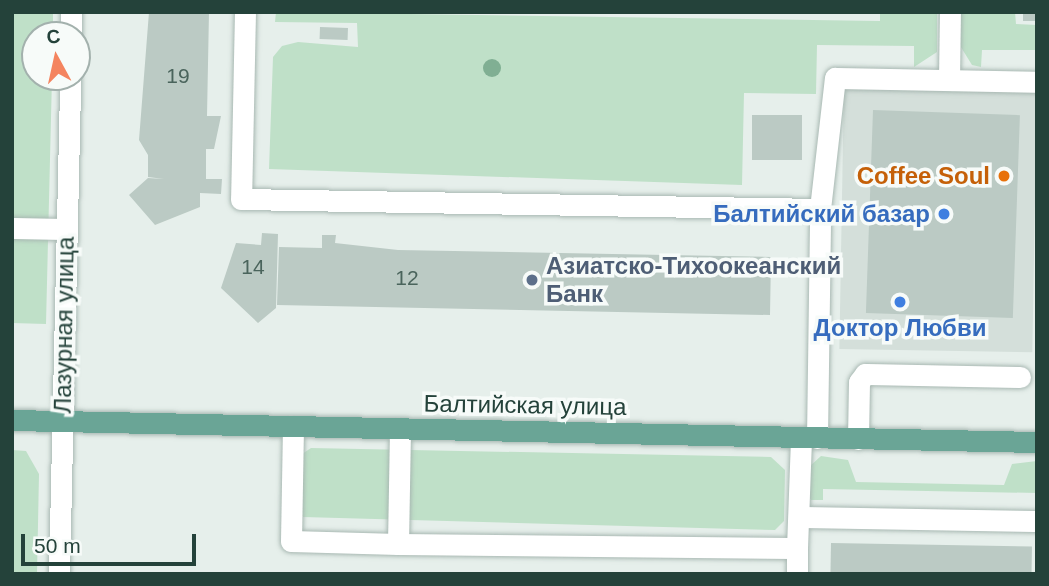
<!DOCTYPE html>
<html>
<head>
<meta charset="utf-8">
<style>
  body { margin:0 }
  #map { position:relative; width:1049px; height:586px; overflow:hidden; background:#e6efeb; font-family:Arial,sans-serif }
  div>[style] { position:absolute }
  .built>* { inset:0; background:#d4dfda; transform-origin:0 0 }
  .green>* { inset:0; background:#bfe0c8 }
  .building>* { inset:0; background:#bbcac4; transform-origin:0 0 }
  .roads { filter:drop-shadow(0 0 2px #a8b8b2) drop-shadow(0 0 2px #a8b8b2) }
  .minor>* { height:21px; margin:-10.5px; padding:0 10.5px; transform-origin:10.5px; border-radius:10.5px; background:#fff }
  .major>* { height:21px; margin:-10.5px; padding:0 10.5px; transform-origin:10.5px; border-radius:10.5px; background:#6aa596 }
  .trees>* { width:18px; height:18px; margin:-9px; border-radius:50%; background:#80af93 }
  .dots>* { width:19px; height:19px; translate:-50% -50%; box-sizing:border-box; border:4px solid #f7fbf9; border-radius:50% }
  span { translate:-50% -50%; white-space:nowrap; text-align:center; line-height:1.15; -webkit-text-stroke:7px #f7fbf9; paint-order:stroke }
  .number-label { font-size:21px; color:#4a645c }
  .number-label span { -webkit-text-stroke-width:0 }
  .food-label { font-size:24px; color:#c56008; font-weight:700 }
  .right { translate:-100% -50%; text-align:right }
  .shop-label { font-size:24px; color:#366cbe; font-weight:700 }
  .service-label { font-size:24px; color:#4e5e75; font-weight:700 }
  .left { translate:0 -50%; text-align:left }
  .street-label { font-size:24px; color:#24423a }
  .frame { position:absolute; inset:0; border:14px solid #24423a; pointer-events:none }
  .north { position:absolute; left:21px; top:21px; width:70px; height:70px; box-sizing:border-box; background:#f7fbf9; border:2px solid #a3b1ad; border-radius:50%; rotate:352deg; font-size:19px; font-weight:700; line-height:28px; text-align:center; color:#24423a }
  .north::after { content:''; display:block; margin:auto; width:24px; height:32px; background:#f4845f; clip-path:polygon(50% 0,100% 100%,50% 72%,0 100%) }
  .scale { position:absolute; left:21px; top:534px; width:175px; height:32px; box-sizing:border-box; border:4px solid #24423a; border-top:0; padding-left:9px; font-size:21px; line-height:24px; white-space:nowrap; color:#24423a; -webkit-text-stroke:5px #f7fbf9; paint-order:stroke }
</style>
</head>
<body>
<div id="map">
  <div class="built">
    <div style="left:844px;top:83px;width:193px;height:266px;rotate:1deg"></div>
  </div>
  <div class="green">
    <div style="clip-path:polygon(12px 12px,53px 12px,53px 35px,35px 35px,35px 77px,52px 77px,46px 324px,12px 323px)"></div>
    <div style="clip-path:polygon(276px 12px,880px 21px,880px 12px,937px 12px,937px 52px,914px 67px,914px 46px,817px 45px,816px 94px,744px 93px,742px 185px,269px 169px,273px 57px,282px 46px,298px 42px,358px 47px,357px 23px,275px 22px)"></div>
    <div style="clip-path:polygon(960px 12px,1015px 12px,1016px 24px,1037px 25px,1037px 50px,982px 50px,981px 67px,972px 65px,959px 44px)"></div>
    <div style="clip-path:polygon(311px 448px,771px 457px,785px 470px,784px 521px,775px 530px,303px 517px,296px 508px,296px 458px)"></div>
    <div style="clip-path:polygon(12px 450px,26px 451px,39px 474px,37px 574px,12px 574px)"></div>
    <div style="clip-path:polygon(821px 456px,848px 460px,856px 482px,1004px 485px,1012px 464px,1037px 461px,1037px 493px,823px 489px,823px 500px,811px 500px,805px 493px,810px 466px)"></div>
  </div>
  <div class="building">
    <div style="clip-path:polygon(149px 12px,209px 12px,207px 116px,221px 116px,214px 149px,206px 149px,206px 179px,222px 179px,221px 194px,200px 193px,200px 207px,155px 225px,129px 195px,148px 178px,164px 179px,148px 177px,148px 155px,139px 140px)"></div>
    <div style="left:1023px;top:12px;width:14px;height:9px"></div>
    <div style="left:320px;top:27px;width:28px;height:12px;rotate:2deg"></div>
    <div style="left:873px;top:110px;width:147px;height:203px;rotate:2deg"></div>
    <div style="left:752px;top:115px;width:50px;height:45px"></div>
    <div style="clip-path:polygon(262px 233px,278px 234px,276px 308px,258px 323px,221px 288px,236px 243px,261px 245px)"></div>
    <div style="clip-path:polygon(322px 235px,336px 235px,335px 243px,398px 250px,771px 257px,770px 315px,277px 305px,279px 247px,322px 248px)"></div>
    <div style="left:831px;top:543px;width:201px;height:31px;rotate:1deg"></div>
  </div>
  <div class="roads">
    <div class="minor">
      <div style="left:245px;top:12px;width:187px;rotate:91.2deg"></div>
      <div style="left:241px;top:199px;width:579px;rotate:0.99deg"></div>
      <div style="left:71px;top:35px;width:23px;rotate:-90deg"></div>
      <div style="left:949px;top:80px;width:68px;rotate:-89.2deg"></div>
      <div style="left:12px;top:228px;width:54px;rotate:1.1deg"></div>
      <div style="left:293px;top:426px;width:115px;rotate:91deg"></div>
      <div style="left:291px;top:541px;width:107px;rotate:1.6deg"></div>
      <div style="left:398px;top:544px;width:399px;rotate:0.6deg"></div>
      <div style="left:797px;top:548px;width:111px;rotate:-87.9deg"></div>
      <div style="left:817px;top:438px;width:229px;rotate:-89.2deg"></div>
      <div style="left:820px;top:209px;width:132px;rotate:-83.5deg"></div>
      <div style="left:835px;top:78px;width:202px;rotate:1.1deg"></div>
      <div style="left:858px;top:439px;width:57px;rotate:-89deg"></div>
      <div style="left:859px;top:382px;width:10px;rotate:-53deg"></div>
      <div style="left:865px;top:374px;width:155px;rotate:1.1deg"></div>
      <div style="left:799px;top:517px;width:238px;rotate:1deg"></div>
      <div style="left:398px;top:544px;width:116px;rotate:-89deg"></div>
      <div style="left:59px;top:574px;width:497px;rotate:-88.7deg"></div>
      <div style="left:797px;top:574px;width:26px;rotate:-90deg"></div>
    </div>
    <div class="major">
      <div style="left:12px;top:420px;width:1025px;rotate:1.23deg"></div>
    </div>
  </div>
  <div class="trees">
    <div style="left:492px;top:68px"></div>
  </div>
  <div class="dots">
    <div style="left:1004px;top:176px;background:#e8710a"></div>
    <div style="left:944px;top:214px;background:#3f7fe0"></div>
    <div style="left:532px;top:280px;background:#5c6f8a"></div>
    <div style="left:900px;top:302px;background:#3f7fe0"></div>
  </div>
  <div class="number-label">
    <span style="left:178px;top:76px">19</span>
    <span style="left:253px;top:267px">14</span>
    <span style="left:407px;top:278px">12</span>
  </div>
  <div class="food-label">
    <span class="right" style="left:990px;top:176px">Coffee Soul</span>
  </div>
  <div class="shop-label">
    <span class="right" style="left:930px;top:214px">Балтийский базар</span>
    <span style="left:900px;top:328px">Доктор Любви</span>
  </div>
  <div class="service-label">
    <span class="left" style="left:546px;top:280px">Азиатско-Тихоокеанский<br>Банк</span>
  </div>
  <div class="street-label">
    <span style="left:64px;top:325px;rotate:-89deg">Лазурная улица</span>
    <span style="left:525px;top:405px;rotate:1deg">Балтийская улица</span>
  </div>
  <div class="frame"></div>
  <div class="north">С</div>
  <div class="scale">50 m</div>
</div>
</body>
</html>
